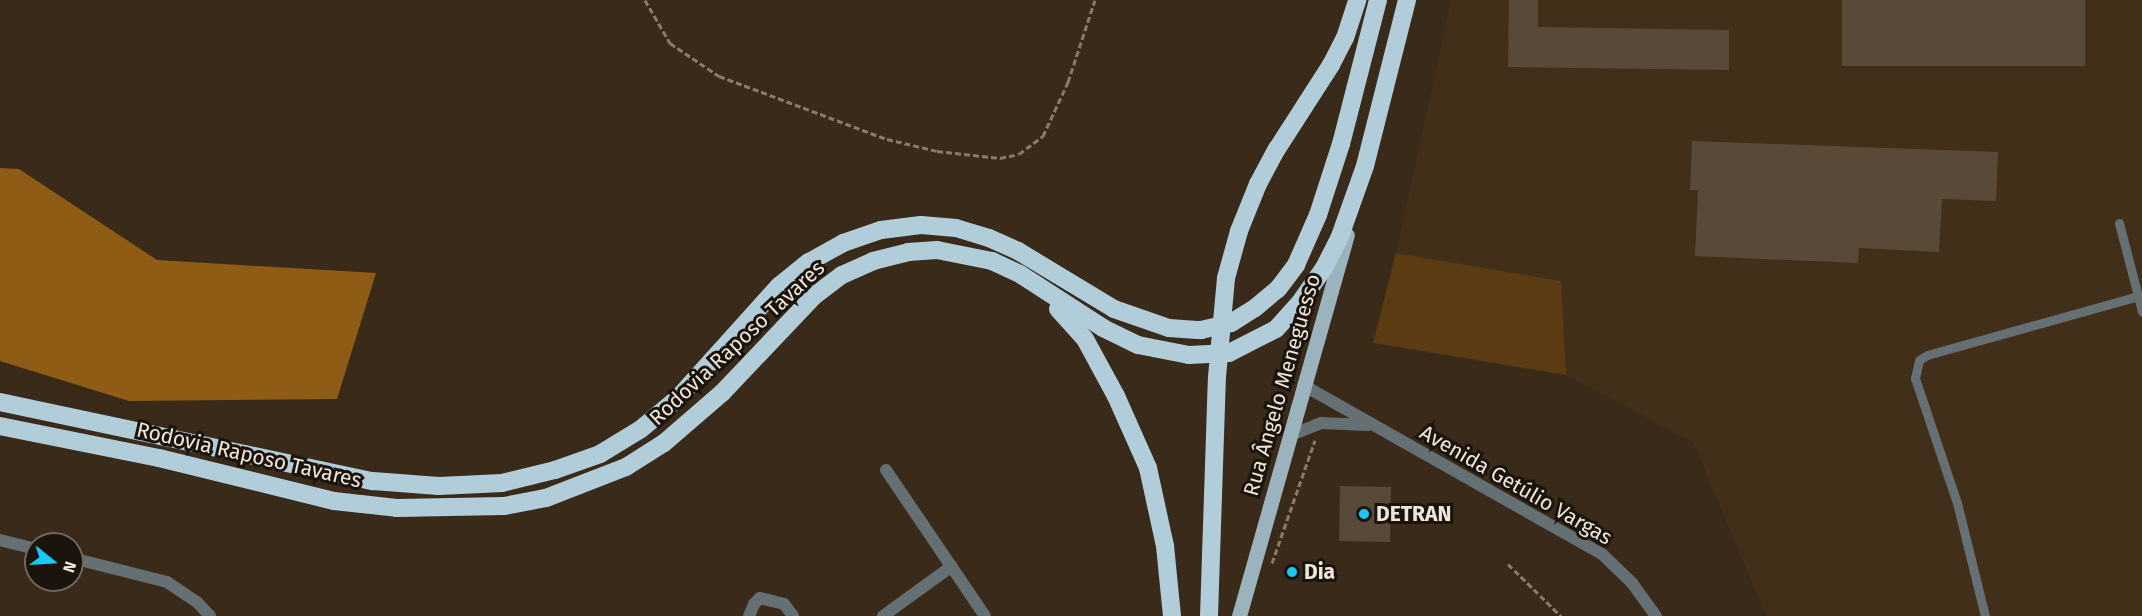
<!DOCTYPE html>
<html>
<head>
<meta charset="utf-8">
<style>
  body { margin:0 }
  #map { position:relative; width:2142px; height:616px; overflow:hidden; background:#392a1a; font-family:"Fira Sans",sans-serif }
  div>[style] { position:absolute }
  .built>* { inset:0; background:#422f19 }
  .green>* { inset:0; background:#5b3b12 }
  .forest>* { inset:0; background:#8f5c16 }
  .building>* { inset:0; background:#594938; transform-origin:0 0 }
  .path>* { height:3px; margin-top:-1.5px; transform-origin:0; background:repeating-linear-gradient(90deg,#877b6e 0 6px,transparent 0 9px) }
  .lane>* { height:9px; margin:-4.5px; padding:0 4.5px; transform-origin:4.5px; border-radius:4.5px; background:#657075 }
  .street>* { height:12px; margin:-6px; padding:0 6px; transform-origin:6px; border-radius:6px; background:#657075 }
  .primary>* { height:15px; margin:-7.5px; padding:0 7.5px; transform-origin:7.5px; border-radius:7.5px; background:#9bb3bc }
  .highway>* { height:18px; margin:-9px; padding:0 9px; transform-origin:9px; border-radius:9px; background:#b1cdd9 }
  .highway-bridge>* { height:18px; margin:-9px; padding:0 9px; transform-origin:9px; border-radius:9px; background:#b1cdd9 }
  .dots>* { width:16px; height:16px; translate:-50% -50%; box-sizing:border-box; border:3px solid #1b140d; border-radius:50% }
  span { translate:-50% -50%; white-space:nowrap; text-align:center; line-height:1.15; -webkit-text-stroke:6px #1b140d; paint-order:stroke }
  .street-label { font-size:21px; color:#eee5db }
  .poi-label { font-size:21px; color:#eee5db; font-weight:700 }
  .left { translate:0 -50%; text-align:left }
  .north { position:absolute; left:24px; top:532px; width:60px; height:60px; box-sizing:border-box; background:#1b140d; border:2px solid #6f685f; border-radius:50%; rotate:108deg; font-size:16px; font-weight:700; line-height:24px; text-align:center; color:#eee5db }
  .north::after { content:''; display:block; margin:auto; width:21px; height:27px; background:#18cafc; clip-path:polygon(50% 0,100% 100%,50% 72%,0 100%) }
</style>
</head>
<body>
<div id="map">
  <div class="built">
    <div style="clip-path:polygon(1451px 0,2142px 0,2142px 616px,1766px 616px,1693px 442px,1566px 375px,1560px 281px,1396px 253px)"></div>
  </div>
  <div class="green">
    <div style="clip-path:polygon(1396px 253px,1561px 281px,1566px 375px,1373px 343px)"></div>
  </div>
  <div class="forest">
    <div style="clip-path:polygon(0 168px,19px 169px,157px 260px,376px 273px,337px 399px,129px 401px,0 361px)"></div>
  </div>
  <div class="building">
    <div style="clip-path:polygon(1509px 0,1538px 0,1538px 27px,1729px 30px,1729px 70px,1508px 67px)"></div>
    <div style="left:1842px;top:0;width:243px;height:66px"></div>
    <div style="clip-path:polygon(1692px 141px,1998px 152px,1996px 201px,1942px 199px,1939px 252px,1859px 248px,1858px 263px,1695px 256px,1698px 190px,1690px 190px)"></div>
    <div style="left:1340px;top:486px;width:51px;height:55px;rotate:1deg"></div>
  </div>
  <div class="path">
    <div style="left:645px;top:0;width:50px;rotate:59.8deg"></div>
    <div style="left:670px;top:43px;width:59px;rotate:34deg"></div>
    <div style="left:719px;top:76px;width:179px;rotate:20.6deg"></div>
    <div style="left:887px;top:139px;width:51px;rotate:13.5deg"></div>
    <div style="left:937px;top:151px;width:63px;rotate:6.3deg"></div>
    <div style="left:1000px;top:158px;width:19px;rotate:-12deg"></div>
    <div style="left:1019px;top:154px;width:30px;rotate:-37deg"></div>
    <div style="left:1043px;top:136px;width:60px;rotate:-65.2deg"></div>
    <div style="left:1068px;top:82px;width:86px;rotate:-71.8deg"></div>
    <div style="left:1272px;top:563px;width:130px;rotate:-70.7deg"></div>
    <div style="left:1508px;top:564px;width:74px;rotate:44.5deg"></div>
  </div>
  <div class="lane">
    <div style="left:2119px;top:223px;width:75px;rotate:75.4deg"></div>
    <div style="left:1985px;top:616px;width:116px;rotate:-103.9deg"></div>
    <div style="left:1957px;top:503px;width:132px;rotate:-108.6deg"></div>
    <div style="left:1915px;top:378px;width:18px;rotate:-77deg"></div>
    <div style="left:1919px;top:360px;width:9px;rotate:-32deg"></div>
    <div style="left:1927px;top:355px;width:219px;rotate:-15.6deg"></div>
    <div style="left:2138px;top:296px;width:16px;rotate:76deg"></div>
  </div>
  <div class="street">
    <div style="left:1303px;top:385px;width:343px;rotate:29.5deg"></div>
    <div style="left:1602px;top:554px;width:42px;rotate:44deg"></div>
    <div style="left:1632px;top:583px;width:41px;rotate:54deg"></div>
    <div style="left:1289px;top:436px;width:35px;rotate:-22deg"></div>
    <div style="left:1321px;top:423px;width:47px;rotate:2.4deg"></div>
    <div style="left:886px;top:470px;width:176px;rotate:55.9deg"></div>
    <div style="left:0;top:540px;width:37px;rotate:14deg"></div>
    <div style="left:72px;top:558px;width:98px;rotate:14.2deg"></div>
    <div style="left:167px;top:582px;width:36px;rotate:34deg"></div>
    <div style="left:197px;top:602px;width:19px;rotate:47deg"></div>
    <div style="left:749px;top:616px;width:13px;rotate:-67deg"></div>
    <div style="left:754px;top:604px;width:8px;rotate:-45deg"></div>
    <div style="left:760px;top:598px;width:25px;rotate:14deg"></div>
    <div style="left:784px;top:604px;width:15px;rotate:53deg"></div>
    <div style="left:883px;top:616px;width:85px;rotate:-35.9deg"></div>
  </div>
  <div class="primary">
    <div style="left:1239px;top:616px;width:396px;rotate:-74.2deg"></div>
  </div>
  <div class="highway">
    <div style="left:1277px;top:149px;width:100px;rotate:-57.3deg"></div>
    <div style="left:1331px;top:65px;width:30px;rotate:-63deg"></div>
    <div style="left:1345px;top:38px;width:40px;rotate:-72deg"></div>
    <div style="left:1058px;top:309px;width:40px;rotate:48deg"></div>
    <div style="left:1085px;top:339px;width:65px;rotate:61.5deg"></div>
    <div style="left:1116px;top:396px;width:79px;rotate:66deg"></div>
    <div style="left:1148px;top:468px;width:80px;rotate:77.7deg"></div>
    <div style="left:1165px;top:546px;width:70px;rotate:84.3deg"></div>
    <div style="left:0;top:402px;width:381px;rotate:12deg"></div>
    <div style="left:373px;top:481px;width:66px;rotate:4.3deg"></div>
    <div style="left:439px;top:486px;width:63px;rotate:-2.7deg"></div>
    <div style="left:502px;top:483px;width:55px;rotate:-13.8deg"></div>
    <div style="left:555px;top:470px;width:48px;rotate:-19.6deg"></div>
    <div style="left:600px;top:454px;width:48px;rotate:-31.4deg"></div>
    <div style="left:641px;top:429px;width:48px;rotate:-40deg"></div>
    <div style="left:678px;top:398px;width:151px;rotate:-48deg"></div>
    <div style="left:779px;top:286px;width:38px;rotate:-39deg"></div>
    <div style="left:809px;top:262px;width:39px;rotate:-29deg"></div>
    <div style="left:843px;top:243px;width:40px;rotate:-18.9deg"></div>
    <div style="left:881px;top:230px;width:40px;rotate:-7.1deg"></div>
    <div style="left:921px;top:225px;width:35px;rotate:5deg"></div>
    <div style="left:956px;top:228px;width:34px;rotate:17deg"></div>
    <div style="left:989px;top:238px;width:32px;rotate:24deg"></div>
    <div style="left:1018px;top:251px;width:112px;rotate:31.1deg"></div>
    <div style="left:1114px;top:309px;width:58px;rotate:19.1deg"></div>
    <div style="left:1169px;top:328px;width:32px;rotate:4deg"></div>
    <div style="left:1201px;top:330px;width:31px;rotate:-13deg"></div>
    <div style="left:1231px;top:323px;width:28px;rotate:-32deg"></div>
    <div style="left:1255px;top:308px;width:30px;rotate:-40deg"></div>
    <div style="left:1278px;top:289px;width:30px;rotate:-53deg"></div>
    <div style="left:1296px;top:265px;width:55px;rotate:-66.3deg"></div>
    <div style="left:1318px;top:215px;width:75px;rotate:-72.1deg"></div>
    <div style="left:1341px;top:144px;width:149px;rotate:-75.6deg"></div>
    <div style="left:0;top:426px;width:162px;rotate:11.4deg"></div>
    <div style="left:159px;top:458px;width:180px;rotate:13.8deg"></div>
    <div style="left:334px;top:501px;width:63px;rotate:6.3deg"></div>
    <div style="left:397px;top:508px;width:107px;rotate:-1.1deg"></div>
    <div style="left:504px;top:506px;width:43px;rotate:-10.8deg"></div>
    <div style="left:546px;top:498px;width:86px;rotate:-21.2deg"></div>
    <div style="left:626px;top:467px;width:45px;rotate:-32.3deg"></div>
    <div style="left:664px;top:443px;width:77px;rotate:-40.8deg"></div>
    <div style="left:722px;top:393px;width:134px;rotate:-46.5deg"></div>
    <div style="left:814px;top:296px;width:35px;rotate:-37deg"></div>
    <div style="left:842px;top:275px;width:34px;rotate:-24deg"></div>
    <div style="left:873px;top:261px;width:36px;rotate:-14deg"></div>
    <div style="left:908px;top:252px;width:29px;rotate:-4deg"></div>
    <div style="left:937px;top:250px;width:56px;rotate:11.3deg"></div>
    <div style="left:992px;top:261px;width:31px;rotate:25deg"></div>
    <div style="left:1020px;top:274px;width:99px;rotate:33deg"></div>
    <div style="left:1103px;top:328px;width:39px;rotate:26deg"></div>
    <div style="left:1138px;top:345px;width:52px;rotate:11.1deg"></div>
    <div style="left:1189px;top:355px;width:40px;rotate:-2.9deg"></div>
    <div style="left:1229px;top:353px;width:53px;rotate:-27.1deg"></div>
    <div style="left:1276px;top:329px;width:38px;rotate:-48deg"></div>
    <div style="left:1301px;top:301px;width:40px;rotate:-55.1deg"></div>
    <div style="left:1324px;top:268px;width:33px;rotate:-63deg"></div>
    <div style="left:1339px;top:239px;width:77px;rotate:-70.4deg"></div>
    <div style="left:1365px;top:166px;width:171px;rotate:-75.8deg"></div>
    <div style="left:1209px;top:616px;width:239px;rotate:-88.1deg"></div>
  </div>
  <div class="highway-bridge">
    <div style="left:1217px;top:377px;width:99px;rotate:-84.8deg"></div>
    <div style="left:1226px;top:278px;width:49px;rotate:-74.5deg"></div>
    <div style="left:1239px;top:231px;width:51px;rotate:-68deg"></div>
    <div style="left:1258px;top:184px;width:40px;rotate:-62deg"></div>
  </div>
  <div class="dots">
    <div style="left:1364px;top:514px;background:#18cafc"></div>
    <div style="left:1292px;top:572px;background:#18cafc"></div>
  </div>
  <div class="street-label">
    <span style="left:737px;top:343px;rotate:-43deg">Rodovia Raposo Tavares</span>
    <span style="left:1282px;top:385px;rotate:-74deg">Rua Ângelo Meneguesso</span>
    <span style="left:249px;top:455px;rotate:13deg">Rodovia Raposo Tavares</span>
    <span style="left:1516px;top:485px;rotate:30deg">Avenida Getúlio Vargas</span>
  </div>
  <div class="poi-label">
    <span class="left" style="left:1376px;top:514px">DETRAN</span>
    <span class="left" style="left:1304px;top:572px">Dia</span>
  </div>
  <div class="north">N</div>
</div>
</body>
</html>
